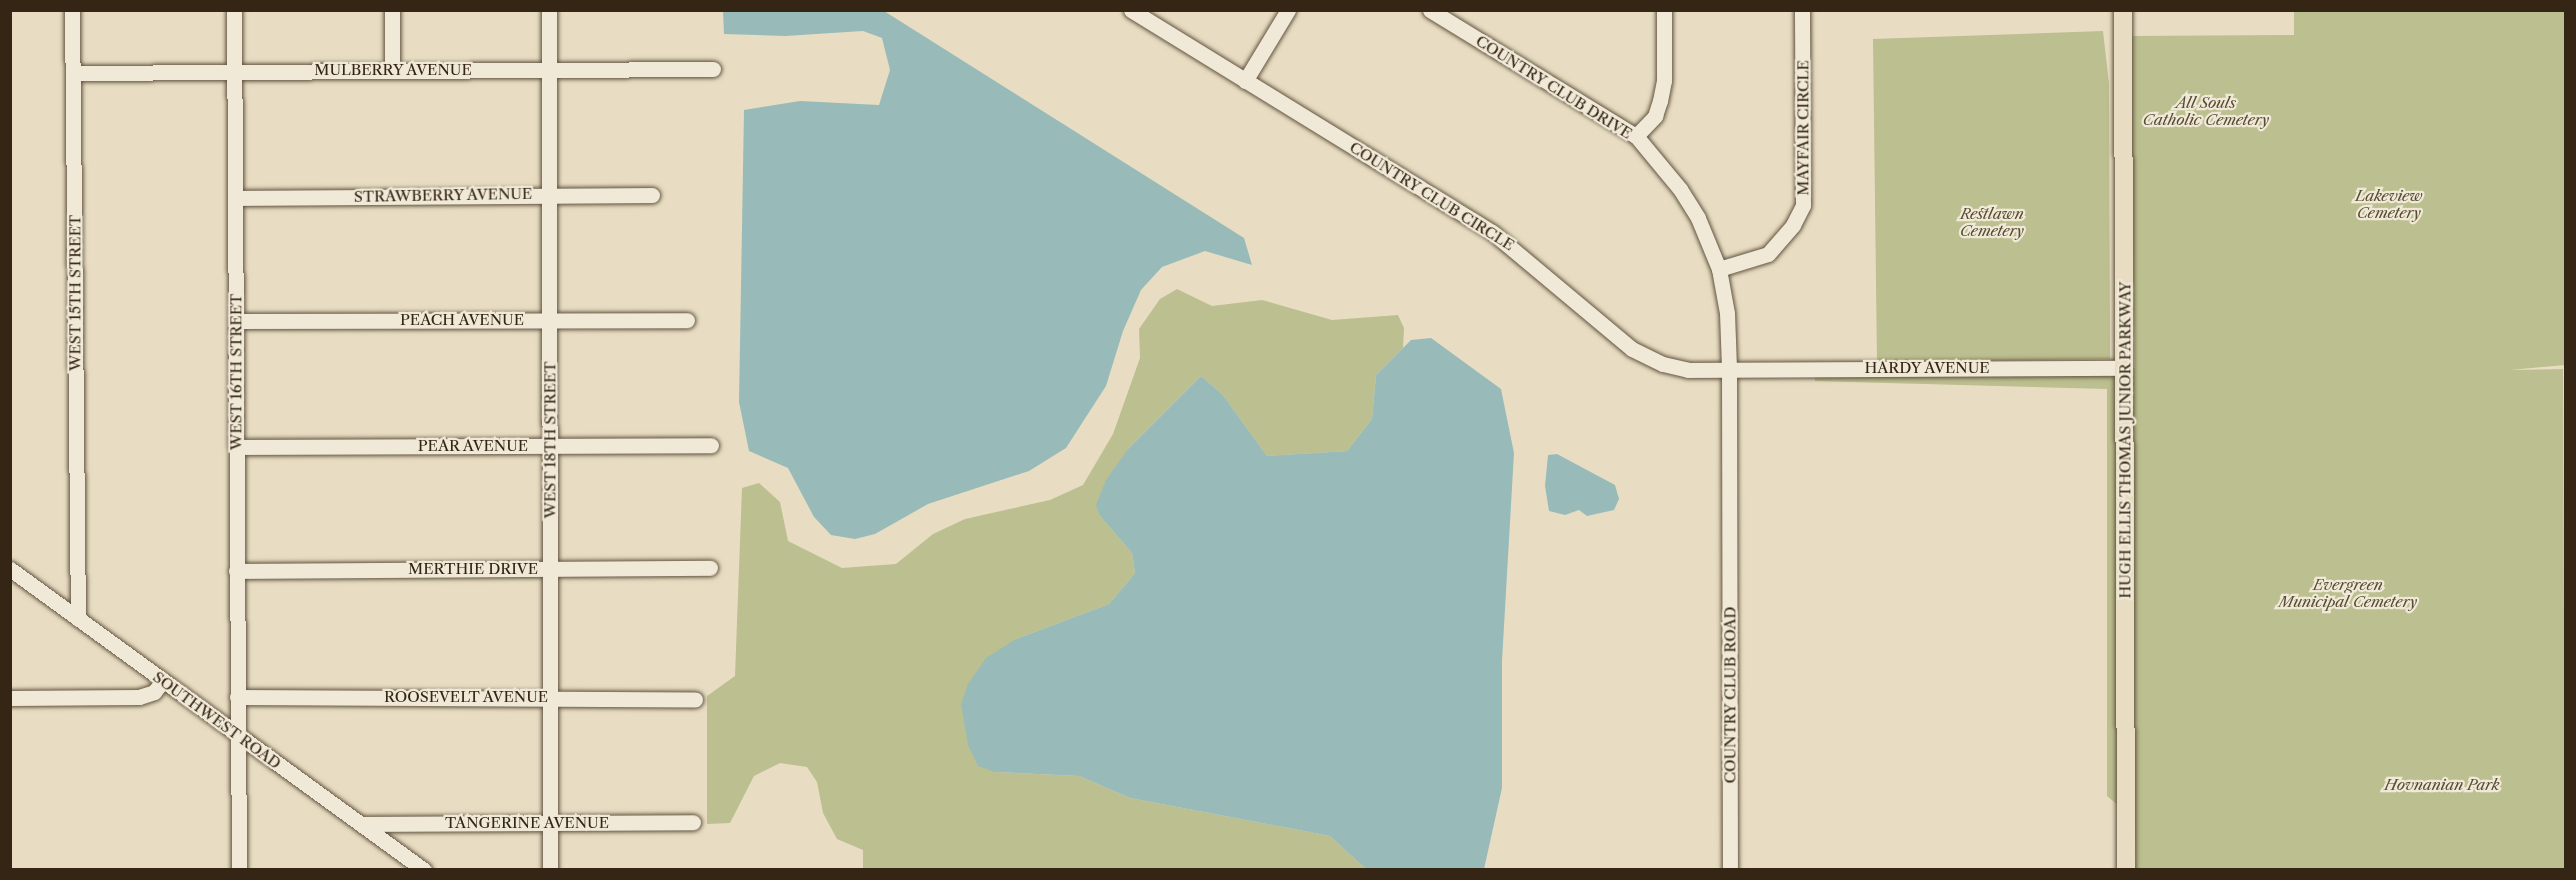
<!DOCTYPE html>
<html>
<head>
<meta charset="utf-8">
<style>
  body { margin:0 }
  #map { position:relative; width:2576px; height:880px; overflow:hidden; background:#e8ddc2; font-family:"Libre Caslon Text",serif }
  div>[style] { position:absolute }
  .green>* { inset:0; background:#bcbf8f }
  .water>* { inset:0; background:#98bbb9 }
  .roads { filter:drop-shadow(0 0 2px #625340) drop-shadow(0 0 2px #625340) }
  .minor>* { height:15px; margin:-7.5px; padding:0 7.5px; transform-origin:7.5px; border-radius:7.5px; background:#f0e9d7 }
  .major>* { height:18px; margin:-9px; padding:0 9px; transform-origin:9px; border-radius:9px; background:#e8ddc2 }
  span { translate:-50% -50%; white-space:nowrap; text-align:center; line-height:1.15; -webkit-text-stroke:4.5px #f0e9d7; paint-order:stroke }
  .street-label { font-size:15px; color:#352514 }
  .park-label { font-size:15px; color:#574c33; font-style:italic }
  .frame { position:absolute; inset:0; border:12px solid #352514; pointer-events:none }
</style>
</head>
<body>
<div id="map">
  <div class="green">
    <div style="clip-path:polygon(2294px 11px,2565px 11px,2565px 365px,2510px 370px,2563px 369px,2565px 869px,2136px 869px,2125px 368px,2135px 368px,2130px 36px,2294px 35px)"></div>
    <div style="clip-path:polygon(2103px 31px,2109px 84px,2110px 359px,1877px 362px,1873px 39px)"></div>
    <div style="clip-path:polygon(1177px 289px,1212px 306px,1262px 300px,1332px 320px,1398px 315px,1404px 328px,1403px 348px,1376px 375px,1372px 419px,1347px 451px,1267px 456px,1222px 394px,1201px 376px,1128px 449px,1100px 516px,1132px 553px,1135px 573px,1109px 604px,1016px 639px,996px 772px,1079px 776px,1130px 798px,1330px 836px,1366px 869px,863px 869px,863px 850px,837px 839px,823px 813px,817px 782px,807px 767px,780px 763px,754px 776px,730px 823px,707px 824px,707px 696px,735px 676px,742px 488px,759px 483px,780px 502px,788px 541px,842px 568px,896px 564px,933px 534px,965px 519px,1050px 500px,1083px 485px,1113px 434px,1140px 358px,1139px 329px,1160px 299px)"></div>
    <div style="clip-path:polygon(1815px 374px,2119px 375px,2120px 807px,2107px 796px,2107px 389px,1815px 381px)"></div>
  </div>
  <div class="water">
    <div style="clip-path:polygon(723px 11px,884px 11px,1244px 238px,1252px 265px,1205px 251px,1162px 267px,1141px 290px,1123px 331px,1106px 386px,1066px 448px,1029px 471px,928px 504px,875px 534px,855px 539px,831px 535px,814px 517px,788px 468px,749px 451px,739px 402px,744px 110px,800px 101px,879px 105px,890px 70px,882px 38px,863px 31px,785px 36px,724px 34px)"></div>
    <div style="clip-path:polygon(1431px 338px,1501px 389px,1514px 453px,1502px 661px,1502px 788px,1484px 869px,1366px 869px,1330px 836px,1130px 798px,1079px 776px,995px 772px,978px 766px,968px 745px,961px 704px,968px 684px,986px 658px,1016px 639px,1109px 604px,1135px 573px,1132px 553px,1100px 516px,1096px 505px,1106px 480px,1128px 449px,1201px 376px,1222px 394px,1267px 456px,1347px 451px,1372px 419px,1376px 375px,1411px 340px)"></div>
    <div style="clip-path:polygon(1557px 454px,1615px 485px,1619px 499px,1614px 510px,1587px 516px,1579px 510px,1565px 515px,1549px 511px,1545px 486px,1548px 455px)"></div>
  </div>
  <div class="roads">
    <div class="minor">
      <div style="left:72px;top:10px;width:609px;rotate:89.44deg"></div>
      <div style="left:234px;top:10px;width:860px;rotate:89.67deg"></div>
      <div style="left:392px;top:10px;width:61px;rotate:90deg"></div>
      <div style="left:549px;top:10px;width:860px;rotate:89.93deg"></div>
      <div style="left:1131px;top:10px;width:424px;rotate:31.6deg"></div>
      <div style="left:1492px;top:232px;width:182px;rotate:39.9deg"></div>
      <div style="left:1632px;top:349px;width:34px;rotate:26deg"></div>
      <div style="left:1663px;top:364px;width:26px;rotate:13deg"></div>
      <div style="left:1688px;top:370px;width:437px;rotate:-0.3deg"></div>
      <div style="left:1430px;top:10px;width:241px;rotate:31.5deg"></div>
      <div style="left:1636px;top:136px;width:69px;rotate:50.3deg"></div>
      <div style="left:1680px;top:189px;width:34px;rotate:58deg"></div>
      <div style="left:1698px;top:218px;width:55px;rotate:67.6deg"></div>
      <div style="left:1719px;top:269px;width:45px;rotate:79.7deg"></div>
      <div style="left:1727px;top:313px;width:55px;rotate:87.9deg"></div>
      <div style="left:1729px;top:368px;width:502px;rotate:89.89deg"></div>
      <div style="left:73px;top:73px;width:640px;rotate:-0.36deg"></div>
      <div style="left:1245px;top:81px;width:83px;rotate:-58.8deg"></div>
      <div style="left:1636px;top:136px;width:28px;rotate:-46deg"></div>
      <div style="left:1655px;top:116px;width:16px;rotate:-72deg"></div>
      <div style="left:1660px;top:101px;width:20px;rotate:-79deg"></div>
      <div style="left:1664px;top:81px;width:71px;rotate:-90deg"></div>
      <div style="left:235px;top:198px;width:417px;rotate:-0.4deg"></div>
      <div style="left:1719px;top:269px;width:51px;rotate:-17deg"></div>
      <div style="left:1768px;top:254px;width:38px;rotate:-49deg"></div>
      <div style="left:1793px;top:225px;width:22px;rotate:-63deg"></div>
      <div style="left:1803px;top:205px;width:195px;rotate:-90.3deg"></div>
      <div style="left:237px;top:321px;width:450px;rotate:-0.1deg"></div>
      <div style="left:236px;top:447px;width:475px;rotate:-0.2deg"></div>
      <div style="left:10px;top:569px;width:512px;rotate:36.02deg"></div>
      <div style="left:236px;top:571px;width:474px;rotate:-0.4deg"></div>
      <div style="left:237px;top:697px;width:458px;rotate:0.3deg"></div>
      <div style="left:10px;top:698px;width:129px;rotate:-0.4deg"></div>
      <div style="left:139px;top:697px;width:16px;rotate:-18deg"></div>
      <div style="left:154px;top:692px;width:14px;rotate:-51deg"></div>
      <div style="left:361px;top:824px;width:332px;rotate:-0.3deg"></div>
    </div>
    <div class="major">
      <div style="left:2123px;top:10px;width:860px;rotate:89.8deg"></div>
    </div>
  </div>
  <div class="street-label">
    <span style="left:393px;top:70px">MULBERRY AVENUE</span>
    <span style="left:1554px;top:87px;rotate:32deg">COUNTRY CLUB DRIVE</span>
    <span style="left:1803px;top:128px;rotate:-90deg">MAYFAIR CIRCLE</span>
    <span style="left:443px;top:195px;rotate:-1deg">STRAWBERRY AVENUE</span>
    <span style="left:1432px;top:196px;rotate:32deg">COUNTRY CLUB CIRCLE</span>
    <span style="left:75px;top:293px;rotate:-90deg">WEST 15TH STREET</span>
    <span style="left:462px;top:320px">PEACH AVENUE</span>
    <span style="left:1927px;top:368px">HARDY AVENUE</span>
    <span style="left:236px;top:372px;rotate:-90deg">WEST 16TH STREET</span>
    <span style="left:550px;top:440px;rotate:-90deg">WEST 18TH STREET</span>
    <span style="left:2125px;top:440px;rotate:-90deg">HUGH ELLIS THOMAS JUNIOR PARKWAY</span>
    <span style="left:473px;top:446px">PEAR AVENUE</span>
    <span style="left:473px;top:569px">MERTHIE DRIVE</span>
    <span style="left:1730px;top:695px;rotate:-90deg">COUNTRY CLUB ROAD</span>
    <span style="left:466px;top:697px">ROOSEVELT AVENUE</span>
    <span style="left:217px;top:720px;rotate:36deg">SOUTHWEST ROAD</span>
    <span style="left:527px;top:823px">TANGERINE AVENUE</span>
  </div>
  <div class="park-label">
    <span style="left:2206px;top:111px">All Souls<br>Catholic Cemetery</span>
    <span style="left:2389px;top:204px">Lakeview<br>Cemetery</span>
    <span style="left:1992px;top:222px">Restlawn<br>Cemetery</span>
    <span style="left:2348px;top:593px">Evergreen<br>Municipal Cemetery</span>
    <span style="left:2442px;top:785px">Hovnanian Park</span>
  </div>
  <div class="frame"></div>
</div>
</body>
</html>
